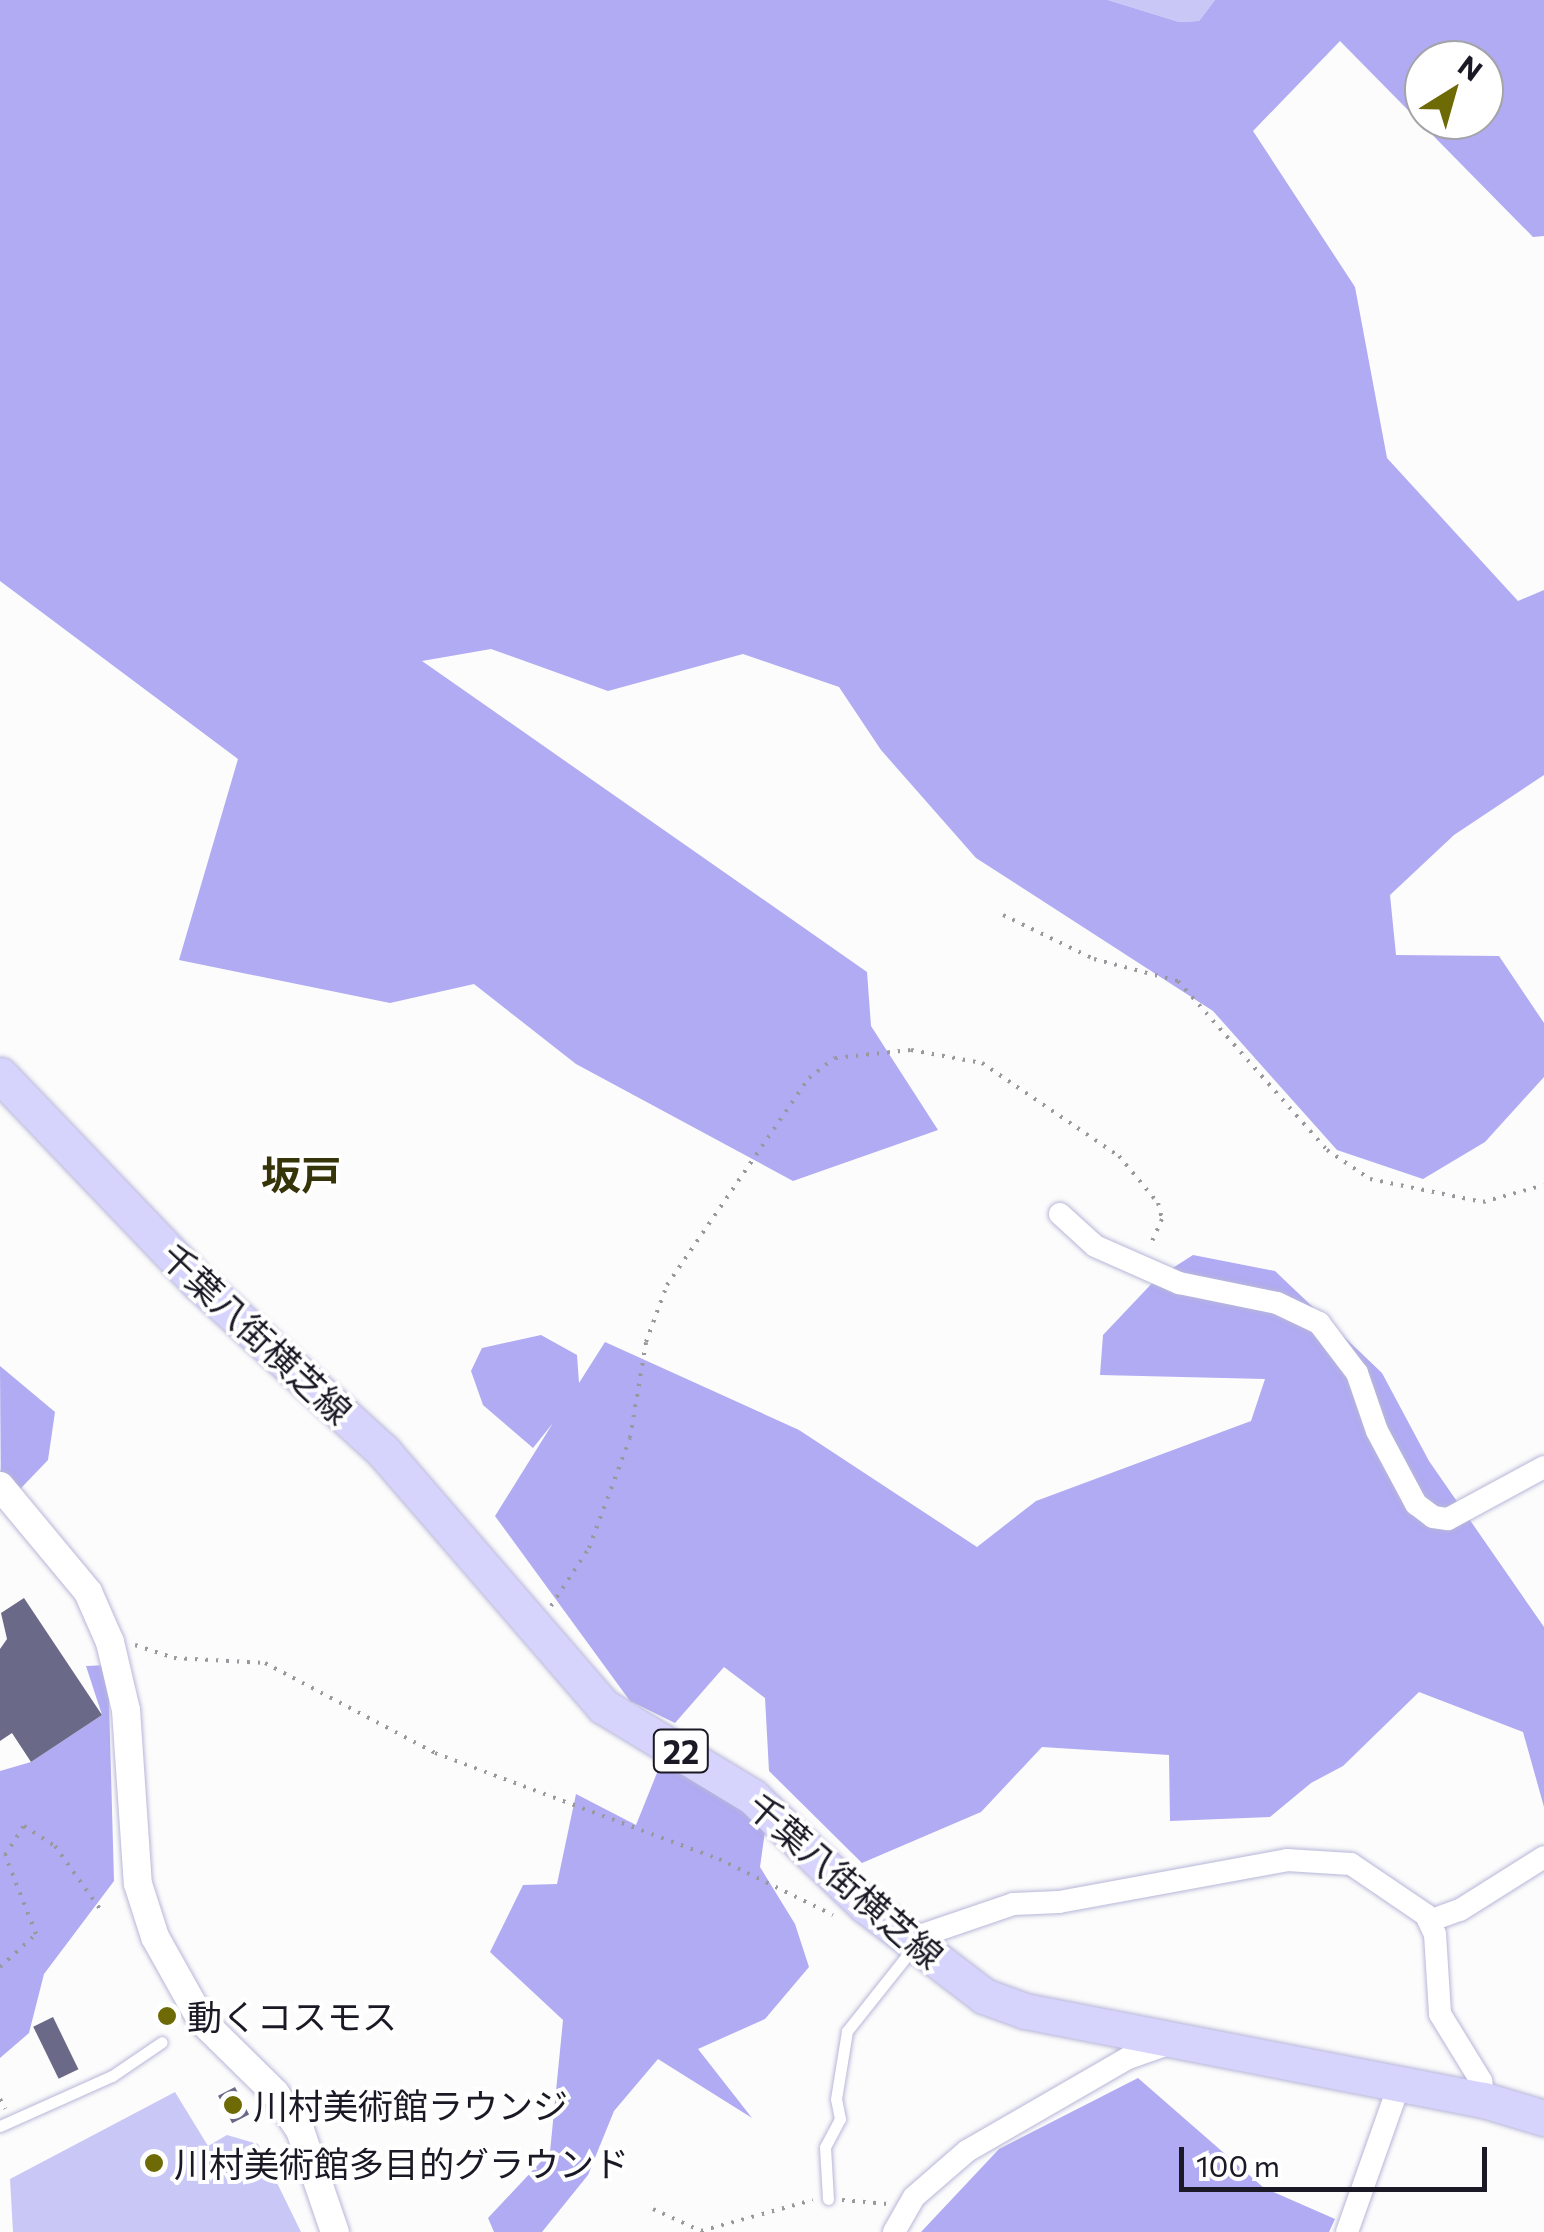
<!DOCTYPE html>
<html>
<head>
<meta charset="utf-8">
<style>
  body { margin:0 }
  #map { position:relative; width:1544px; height:2232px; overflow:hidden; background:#fcfcfc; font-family:Commissioner,"Noto Sans JP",sans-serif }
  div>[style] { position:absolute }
  .green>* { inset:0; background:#c9c7f6 }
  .forest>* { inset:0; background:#b0abf2 }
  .building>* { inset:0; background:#6a6987; transform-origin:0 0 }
  .path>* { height:4px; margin-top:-2px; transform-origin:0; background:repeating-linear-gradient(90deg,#99989d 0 2.5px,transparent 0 10.5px) }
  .roads { filter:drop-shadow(0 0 2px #b7b6d8) drop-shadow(0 0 2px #b7b6d8) }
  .service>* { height:11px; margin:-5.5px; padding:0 5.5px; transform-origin:5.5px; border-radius:5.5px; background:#fff }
  .minor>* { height:22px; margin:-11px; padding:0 11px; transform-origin:11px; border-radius:11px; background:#fff }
  .tertiary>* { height:28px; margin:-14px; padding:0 14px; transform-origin:14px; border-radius:14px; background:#fff }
  .primary>* { height:35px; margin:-17.5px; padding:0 17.5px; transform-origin:17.5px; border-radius:17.5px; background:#d6d3fd }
  .dots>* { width:28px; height:28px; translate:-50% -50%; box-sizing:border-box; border:5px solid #fff; border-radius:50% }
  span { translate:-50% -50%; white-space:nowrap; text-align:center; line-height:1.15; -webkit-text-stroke:8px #fff; paint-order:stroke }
  .shield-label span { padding:2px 8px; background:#fff; border:2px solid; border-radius:8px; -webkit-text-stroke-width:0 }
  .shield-label { font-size:32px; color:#1a1925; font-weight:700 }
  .street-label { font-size:35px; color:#1a1925 }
  .poi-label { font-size:35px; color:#1a1925 }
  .left { translate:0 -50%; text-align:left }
  .quarter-label { font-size:40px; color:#363409; font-weight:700 }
  .north { position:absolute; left:1404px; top:40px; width:100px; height:100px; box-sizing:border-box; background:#fff; border:2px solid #a3a3a8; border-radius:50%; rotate:37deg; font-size:28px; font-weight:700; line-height:40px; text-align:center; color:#1a1925 }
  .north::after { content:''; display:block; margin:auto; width:35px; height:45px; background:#6e6a06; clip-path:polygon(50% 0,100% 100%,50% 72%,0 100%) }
  .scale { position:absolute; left:1179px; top:2147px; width:308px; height:45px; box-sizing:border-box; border:5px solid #1a1925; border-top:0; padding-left:12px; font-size:30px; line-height:35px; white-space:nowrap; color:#1a1925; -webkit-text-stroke:8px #fff; paint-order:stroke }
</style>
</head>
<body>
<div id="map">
  <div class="green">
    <div style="clip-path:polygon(1108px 0,1215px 0,1199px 21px,1179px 22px)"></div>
    <div style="clip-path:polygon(175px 2092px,208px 2146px,227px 2135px,258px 2144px,301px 2232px,13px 2232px,10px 2179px)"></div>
  </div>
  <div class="forest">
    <div style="clip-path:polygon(evenodd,0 0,1108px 0,1179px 22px,1199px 21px,1215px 0,1544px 0,1544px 236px,1533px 237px,1340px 41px,1253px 131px,1355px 287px,1387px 458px,1518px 601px,1544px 590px,1544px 775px,1454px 835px,1390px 895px,1396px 955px,1499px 956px,1544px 1023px,1544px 1077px,1485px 1142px,1423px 1179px,1337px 1150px,1213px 1011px,976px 858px,881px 750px,839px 687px,743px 654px,608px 691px,491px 649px,422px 661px,867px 972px,871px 1026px,938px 1130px,793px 1181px,576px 1064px,474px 984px,390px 1003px,179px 960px,238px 759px,0 581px,0 0,1424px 60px,1484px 60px,1484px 120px,1424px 120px,1424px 60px)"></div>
    <div style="clip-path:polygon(1193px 1255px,1275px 1271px,1382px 1373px,1429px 1461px,1544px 1627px,1544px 1807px,1523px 1732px,1419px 1692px,1343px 1766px,1311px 1783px,1270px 1817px,1170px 1821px,1169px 1755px,1042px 1747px,981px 1812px,862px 1863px,769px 1771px,765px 1698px,724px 1667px,675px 1723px,630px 1701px,495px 1516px,553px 1423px,533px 1448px,483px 1405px,471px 1371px,482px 1348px,541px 1335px,577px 1355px,579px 1383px,605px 1342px,799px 1430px,977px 1547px,1036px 1501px,1251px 1421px,1265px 1379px,1100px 1375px,1103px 1335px,1157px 1278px)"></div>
    <div style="clip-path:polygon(0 1366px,55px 1412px,48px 1460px,1px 1509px)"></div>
    <div style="clip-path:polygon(108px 1665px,114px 1881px,44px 1974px,29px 2033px,0 2058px,0 1771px,31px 1762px,102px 1715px,86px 1666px)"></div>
    <div style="clip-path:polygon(665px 1753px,766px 1824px,760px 1867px,795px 1924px,809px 1967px,765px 2019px,698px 2049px,752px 2118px,658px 2059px,614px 2111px,588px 2175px,542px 2232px,494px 2232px,488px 2218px,550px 2152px,563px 2020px,490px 1952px,523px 1885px,557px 1884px,576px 1794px,636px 1825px)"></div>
    <div style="clip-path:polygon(1138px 2078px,1264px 2188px,1335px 2219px,1329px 2232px,921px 2232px,999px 2149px)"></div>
  </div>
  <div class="building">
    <div style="clip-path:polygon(24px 1598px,102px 1715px,31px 1762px,12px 1733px,0 1741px,0 1649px,7px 1639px,1px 1613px)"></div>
    <div style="left:53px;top:2017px;width:58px;height:22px;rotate:64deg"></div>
    <div style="left:235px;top:2087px;width:31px;height:19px;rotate:63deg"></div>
  </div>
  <div class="path">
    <div style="left:1003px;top:915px;width:101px;rotate:25.8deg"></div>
    <div style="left:1094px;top:959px;width:87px;rotate:14.7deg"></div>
    <div style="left:1178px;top:981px;width:225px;rotate:48.6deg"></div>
    <div style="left:1327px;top:1150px;width:52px;rotate:34deg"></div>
    <div style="left:1370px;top:1179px;width:115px;rotate:11.5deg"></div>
    <div style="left:1483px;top:1202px;width:63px;rotate:-15.6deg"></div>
    <div style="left:551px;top:1606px;width:69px;rotate:-56.8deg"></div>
    <div style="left:589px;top:1548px;width:117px;rotate:-69.6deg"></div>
    <div style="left:630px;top:1438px;width:97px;rotate:-80.5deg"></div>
    <div style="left:646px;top:1342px;width:61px;rotate:-69.8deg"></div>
    <div style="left:667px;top:1285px;width:251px;rotate:-55.6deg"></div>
    <div style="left:809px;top:1078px;width:33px;rotate:-38deg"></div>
    <div style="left:835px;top:1058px;width:76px;rotate:-6deg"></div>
    <div style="left:911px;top:1050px;width:72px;rotate:10.4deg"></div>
    <div style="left:982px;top:1063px;width:166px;rotate:34.2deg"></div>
    <div style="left:1119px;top:1156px;width:61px;rotate:50.3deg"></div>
    <div style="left:1158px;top:1203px;width:16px;rotate:76deg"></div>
    <div style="left:1162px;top:1219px;width:30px;rotate:114deg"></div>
    <div style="left:135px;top:1645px;width:41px;rotate:18.4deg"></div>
    <div style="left:174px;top:1658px;width:91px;rotate:3.1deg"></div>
    <div style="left:265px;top:1663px;width:192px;rotate:27.9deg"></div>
    <div style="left:435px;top:1753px;width:303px;rotate:20.5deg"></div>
    <div style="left:719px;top:1859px;width:127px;rotate:26.2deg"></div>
    <div style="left:0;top:1967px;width:49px;rotate:-42.5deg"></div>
    <div style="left:36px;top:1934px;width:85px;rotate:-111.4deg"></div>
    <div style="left:5px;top:1855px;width:35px;rotate:-57deg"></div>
    <div style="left:24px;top:1826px;width:37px;rotate:33deg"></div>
    <div style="left:55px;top:1846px;width:81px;rotate:54.5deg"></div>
    <div style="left:0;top:2099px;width:11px;rotate:63deg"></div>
    <div style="left:842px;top:2200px;width:46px;rotate:5deg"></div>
    <div style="left:653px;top:2209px;width:53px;rotate:24.6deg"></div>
    <div style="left:701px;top:2231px;width:116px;rotate:-15.5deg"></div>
  </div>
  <div class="roads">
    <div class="service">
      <div style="left:0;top:2126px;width:123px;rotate:-24.1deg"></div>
      <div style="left:112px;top:2076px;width:60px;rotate:-34.2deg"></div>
      <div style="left:828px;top:2199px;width:52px;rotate:-93.3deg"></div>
      <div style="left:825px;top:2147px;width:32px;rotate:-62deg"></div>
      <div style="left:840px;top:2119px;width:20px;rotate:-101deg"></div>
      <div style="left:836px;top:2099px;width:69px;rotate:-80.8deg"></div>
      <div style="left:847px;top:2031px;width:106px;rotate:-51.5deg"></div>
    </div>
    <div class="minor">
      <div style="left:1060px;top:1214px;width:47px;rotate:42.4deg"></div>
      <div style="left:1095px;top:1246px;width:92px;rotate:23.8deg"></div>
      <div style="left:1179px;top:1283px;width:100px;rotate:11.5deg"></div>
      <div style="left:1277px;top:1303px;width:47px;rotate:25.5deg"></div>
      <div style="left:1319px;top:1323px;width:63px;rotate:52.8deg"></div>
      <div style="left:1357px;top:1373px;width:61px;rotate:71deg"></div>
      <div style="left:1377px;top:1431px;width:83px;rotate:61.9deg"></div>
      <div style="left:1416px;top:1504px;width:21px;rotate:37deg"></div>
      <div style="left:1433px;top:1517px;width:15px;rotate:8deg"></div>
      <div style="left:1448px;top:1519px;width:109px;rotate:-28.4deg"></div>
      <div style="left:1429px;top:1921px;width:33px;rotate:-20deg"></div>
      <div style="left:1460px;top:1910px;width:99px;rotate:-32.2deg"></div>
      <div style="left:908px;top:1940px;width:111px;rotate:-18.9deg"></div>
      <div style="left:1013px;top:1904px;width:46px;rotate:-2.5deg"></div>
      <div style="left:1059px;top:1902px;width:232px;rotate:-10.4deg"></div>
      <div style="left:1287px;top:1860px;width:64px;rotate:3.6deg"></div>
      <div style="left:1351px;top:1864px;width:91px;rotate:34.2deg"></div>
      <div style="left:1426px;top:1915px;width:21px;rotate:65deg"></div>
      <div style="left:1435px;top:1934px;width:80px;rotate:86.4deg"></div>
      <div style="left:1440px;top:2014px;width:79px;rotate:58.5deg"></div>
      <div style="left:1481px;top:2081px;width:19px;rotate:81deg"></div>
      <div style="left:894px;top:2232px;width:40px;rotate:-60.3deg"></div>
      <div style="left:914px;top:2197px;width:70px;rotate:-41deg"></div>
      <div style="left:967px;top:2151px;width:186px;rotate:-30deg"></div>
      <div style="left:1128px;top:2058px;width:46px;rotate:-19.2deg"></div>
      <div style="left:1347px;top:2232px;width:156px;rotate:-70.5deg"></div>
    </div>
    <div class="tertiary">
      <div style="left:0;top:1486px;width:138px;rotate:50.3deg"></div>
      <div style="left:88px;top:1592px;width:55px;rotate:66.3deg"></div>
      <div style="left:110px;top:1642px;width:70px;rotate:76.8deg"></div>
      <div style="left:126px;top:1710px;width:174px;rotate:86.1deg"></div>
      <div style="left:138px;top:1884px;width:56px;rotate:72.2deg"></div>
      <div style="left:155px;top:1937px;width:96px;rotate:60.8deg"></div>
      <div style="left:202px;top:2021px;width:103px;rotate:44.6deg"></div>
      <div style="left:275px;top:2093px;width:45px;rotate:56deg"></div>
      <div style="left:300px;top:2130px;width:108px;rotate:71.1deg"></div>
    </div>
    <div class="primary">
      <div style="left:0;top:1075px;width:286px;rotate:46.3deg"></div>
      <div style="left:198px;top:1282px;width:251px;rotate:42.4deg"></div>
      <div style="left:383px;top:1451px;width:337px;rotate:49.2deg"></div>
      <div style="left:603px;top:1706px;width:175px;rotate:31.2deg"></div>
      <div style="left:753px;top:1797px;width:156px;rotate:44deg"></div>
      <div style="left:865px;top:1905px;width:150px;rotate:37.4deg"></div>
      <div style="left:984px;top:1996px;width:44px;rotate:20.1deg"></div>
      <div style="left:1025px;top:2011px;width:468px;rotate:11deg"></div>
      <div style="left:1484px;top:2100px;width:63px;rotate:16.7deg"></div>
    </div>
  </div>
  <div class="dots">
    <div style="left:167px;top:2016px;background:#6e6a06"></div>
    <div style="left:233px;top:2105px;background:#6e6a06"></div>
    <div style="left:154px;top:2163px;background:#6e6a06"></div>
  </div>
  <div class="shield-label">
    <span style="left:681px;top:1751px">22</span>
  </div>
  <div class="street-label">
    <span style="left:257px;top:1333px;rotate:43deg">千葉八街横芝線</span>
    <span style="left:846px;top:1880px;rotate:41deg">千葉八街横芝線</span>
  </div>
  <div class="poi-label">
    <span class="left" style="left:187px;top:2016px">動くコスモス</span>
    <span class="left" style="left:253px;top:2105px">川村美術館ラウンジ</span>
    <span class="left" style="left:174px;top:2163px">川村美術館多目的グラウンド</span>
  </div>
  <div class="quarter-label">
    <span style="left:301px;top:1174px">坂戸</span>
  </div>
  <div class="north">N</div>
  <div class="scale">100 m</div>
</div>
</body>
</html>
